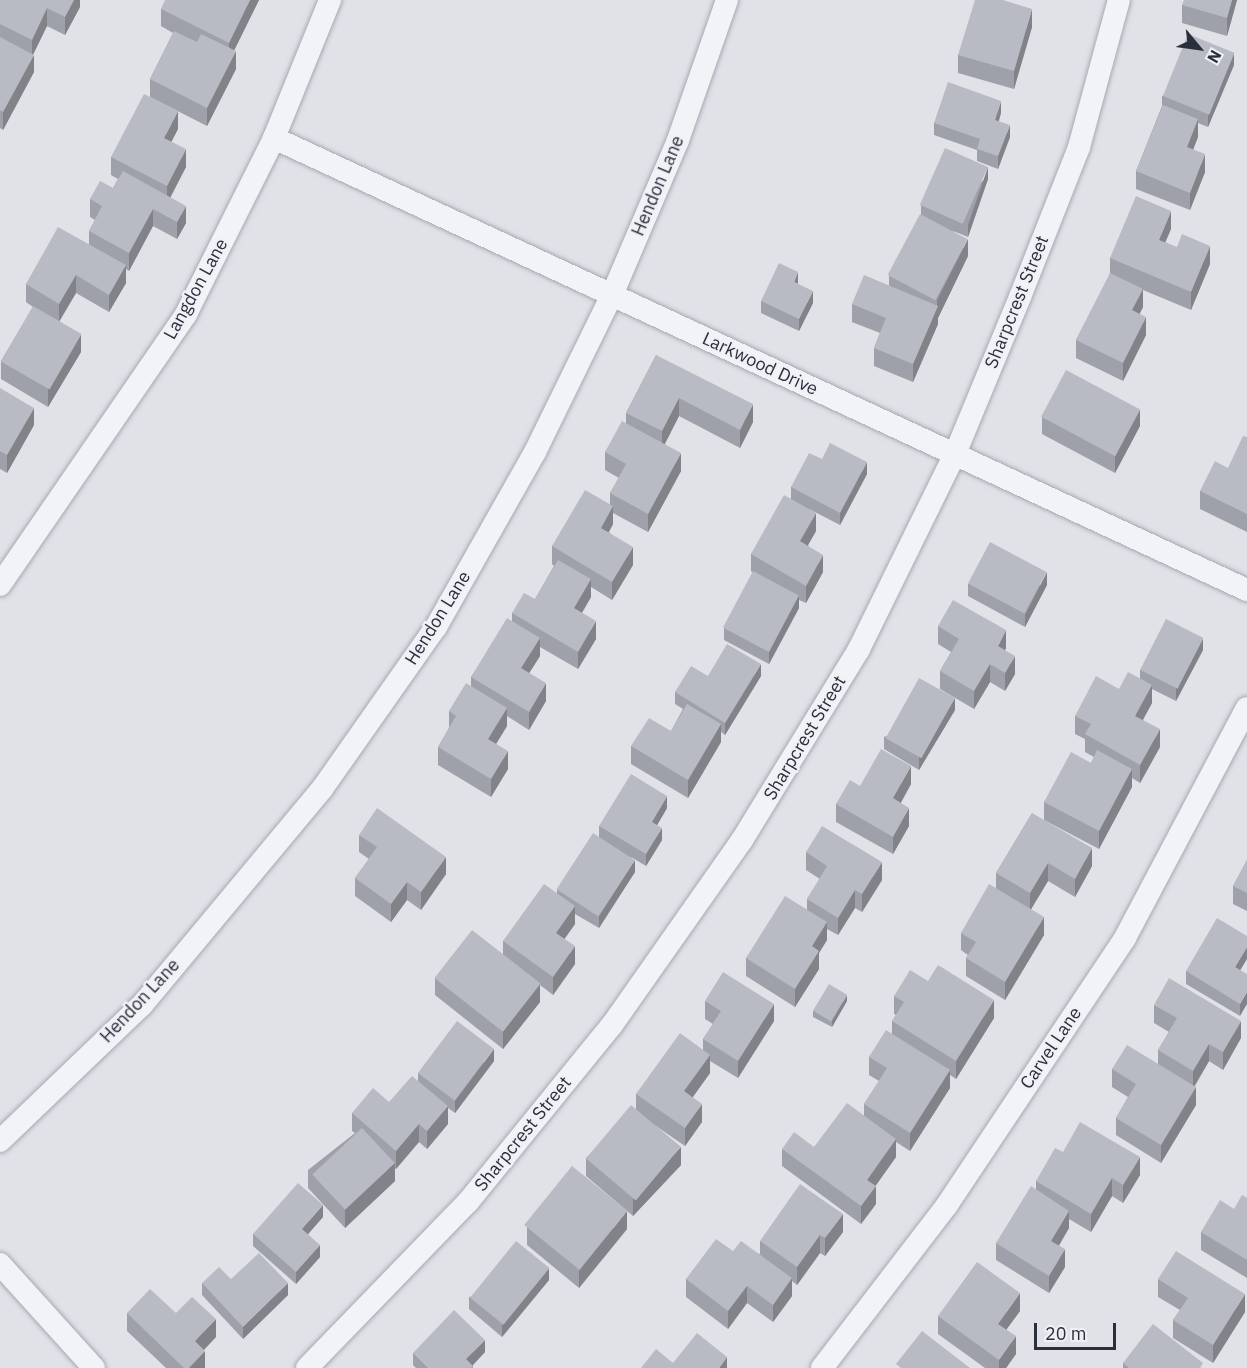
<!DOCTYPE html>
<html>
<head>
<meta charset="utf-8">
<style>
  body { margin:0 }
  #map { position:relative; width:1247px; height:1368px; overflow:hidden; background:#e0e2e8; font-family:"IBM Plex Sans",sans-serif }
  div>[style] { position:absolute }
  .roads { filter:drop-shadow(0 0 2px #a6a9b1) drop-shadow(0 0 2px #a6a9b1) }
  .street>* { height:22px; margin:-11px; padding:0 11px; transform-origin:11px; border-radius:11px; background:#f2f3f6 }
  .wall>* { inset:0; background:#9ea1a9 }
  .shaded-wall>* { inset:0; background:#818389 }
  .building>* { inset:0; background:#b8bbc4; transform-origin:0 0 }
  span { translate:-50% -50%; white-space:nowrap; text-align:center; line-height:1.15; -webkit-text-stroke:4.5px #eff1f5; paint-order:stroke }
  .street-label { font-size:18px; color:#2a2f3d }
  .north { position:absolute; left:1169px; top:18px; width:60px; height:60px; -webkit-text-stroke:4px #eff1f5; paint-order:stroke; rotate:119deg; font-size:16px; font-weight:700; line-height:24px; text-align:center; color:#2a2f3d }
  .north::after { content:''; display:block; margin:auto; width:21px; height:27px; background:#2a2f3d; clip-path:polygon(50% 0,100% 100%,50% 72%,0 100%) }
  .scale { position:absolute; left:1034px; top:1323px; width:82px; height:27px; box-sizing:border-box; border:3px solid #2a2f3d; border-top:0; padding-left:8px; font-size:18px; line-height:21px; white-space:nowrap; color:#2a2f3d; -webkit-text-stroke:4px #eff1f5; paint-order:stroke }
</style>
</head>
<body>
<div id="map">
  <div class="roads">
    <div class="street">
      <div style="left:274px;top:138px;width:1073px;rotate:24.92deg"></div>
      <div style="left:0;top:585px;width:329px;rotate:-55.5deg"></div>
      <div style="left:186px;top:314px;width:197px;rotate:-63.4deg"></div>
      <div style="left:274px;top:138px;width:149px;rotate:-67.9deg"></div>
      <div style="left:0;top:1141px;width:197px;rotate:-43.8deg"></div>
      <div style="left:142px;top:1005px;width:281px;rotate:-50.2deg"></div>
      <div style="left:322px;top:789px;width:198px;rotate:-54.9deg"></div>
      <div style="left:436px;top:627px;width:201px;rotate:-60.5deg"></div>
      <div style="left:535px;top:452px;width:175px;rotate:-63.9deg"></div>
      <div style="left:612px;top:295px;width:168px;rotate:-66.9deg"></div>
      <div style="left:678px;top:140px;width:148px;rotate:-70.7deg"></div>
      <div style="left:0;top:1264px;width:140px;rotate:47.9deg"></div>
      <div style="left:307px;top:1368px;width:231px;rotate:-45.9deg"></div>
      <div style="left:468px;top:1202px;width:228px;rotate:-50.9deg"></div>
      <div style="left:612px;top:1025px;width:226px;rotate:-54.9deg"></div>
      <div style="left:742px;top:840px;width:224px;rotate:-58.5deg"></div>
      <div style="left:859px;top:649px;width:217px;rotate:-63.8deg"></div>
      <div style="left:955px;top:454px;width:170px;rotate:-67.5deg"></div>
      <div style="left:1020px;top:297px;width:161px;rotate:-68.5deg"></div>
      <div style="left:1079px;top:147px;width:152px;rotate:-74.8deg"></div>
      <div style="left:822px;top:1368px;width:205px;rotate:-52.5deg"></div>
      <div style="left:947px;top:1205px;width:321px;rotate:-56.3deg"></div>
      <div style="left:1125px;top:938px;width:260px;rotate:-62.1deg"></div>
    </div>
  </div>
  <div class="wall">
    <div style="clip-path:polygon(0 0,80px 0,80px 7px,65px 35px,47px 26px,33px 54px,34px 72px,3px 130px,0 128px)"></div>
    <div style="clip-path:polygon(259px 0,234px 50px,236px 69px,207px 126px,150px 97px,150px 79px,173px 33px,161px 26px,161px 9px)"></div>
    <div style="clip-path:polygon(1237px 0,1227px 36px,1182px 23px,1182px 5px)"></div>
    <div style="clip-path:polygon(1032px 27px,1014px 89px,958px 73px,958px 55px)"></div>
    <div style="clip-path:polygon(1234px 65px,1208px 127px,1198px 123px,1198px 137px,1193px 150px,1205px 172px,1190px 210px,1136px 189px,1136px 171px,1162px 106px,1162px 96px)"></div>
    <div style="clip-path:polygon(1001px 113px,999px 121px,1010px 137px,998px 169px,977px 161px,977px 150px,934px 135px,934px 123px)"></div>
    <div style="clip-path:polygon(178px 129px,171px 142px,186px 167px,170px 197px,186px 223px,177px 239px,153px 226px,129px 271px,126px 269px,126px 283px,109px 312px,76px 293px,59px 321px,81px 352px,48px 407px,1px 379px,1px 361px,33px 307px,26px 302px,26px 284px,89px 244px,89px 231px,95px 220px,90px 217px,90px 199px,113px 188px,118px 179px,111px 175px,111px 157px)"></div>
    <div style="clip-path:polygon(988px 179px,968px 237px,953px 231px,968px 256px,938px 318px,938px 324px,913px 382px,874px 366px,874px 348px,880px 333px,852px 322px,852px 304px,889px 286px,889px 276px,921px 215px,921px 205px)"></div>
    <div style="clip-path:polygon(1171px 229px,1165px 242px,1210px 264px,1191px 310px,1143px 290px,1143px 307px,1140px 313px,1146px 335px,1123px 381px,1076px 358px,1076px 340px,1110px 274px,1110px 258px)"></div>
    <div style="clip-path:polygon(761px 301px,813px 303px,799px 331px,761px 313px)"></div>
    <div style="clip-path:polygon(656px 355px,753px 422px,740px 448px,679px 416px,665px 444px,681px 471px,648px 532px,613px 513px,613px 524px,609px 532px,633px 565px,612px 600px,591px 587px,591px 597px,582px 613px,596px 639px,578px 669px,540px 647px,540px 656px,529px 673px,546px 701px,529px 730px,507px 716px,507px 726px,496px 744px,508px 769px,491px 797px,438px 765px,438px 747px,449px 728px,449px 711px,471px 687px,471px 677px,512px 621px,512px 613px,535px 599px,554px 566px,552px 564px,552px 546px,610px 504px,610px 493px,619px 478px,605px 470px,605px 452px,626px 423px,626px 413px)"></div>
    <div style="clip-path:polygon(0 388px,34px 425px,7px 473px,0 469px)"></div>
    <div style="clip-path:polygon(1042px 417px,1140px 426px,1115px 473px,1042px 434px)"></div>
    <div style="clip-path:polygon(1247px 437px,1247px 532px,1200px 509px,1200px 491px,1228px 468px)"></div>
    <div style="clip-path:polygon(822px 459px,867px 474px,840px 525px,809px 509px,816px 531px,808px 545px,823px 572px,806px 603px,799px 600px,799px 608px,769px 664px,724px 640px,724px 628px,753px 573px,751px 571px,751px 554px,791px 498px,791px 487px)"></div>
    <div style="clip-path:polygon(968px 584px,1047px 585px,1025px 627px,968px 596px)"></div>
    <div style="clip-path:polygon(938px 626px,1006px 648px,1005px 650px,1015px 674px,1005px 691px,990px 682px,974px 709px,940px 689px,940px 671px,951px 652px,938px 644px)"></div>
    <div style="clip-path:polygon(1203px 650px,1176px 701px,1152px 689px,1152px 703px,1143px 720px,1160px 747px,1140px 783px,1132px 778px,1132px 787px,1099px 849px,1044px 820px,1044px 802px,1091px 763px,1094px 757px,1085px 752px,1085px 739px,1075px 734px,1075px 716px,1119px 689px,1140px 679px,1140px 670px)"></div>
    <div style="clip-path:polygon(708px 676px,761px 676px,725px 735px,721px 732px,721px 742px,688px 798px,631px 764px,631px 746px,671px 731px,683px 709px,675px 704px,675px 692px)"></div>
    <div style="clip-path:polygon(955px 710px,919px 770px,884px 749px,884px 737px)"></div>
    <div style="clip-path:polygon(911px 784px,901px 803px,909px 826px,893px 854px,836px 822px,836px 804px,860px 786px)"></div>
    <div style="clip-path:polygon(667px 808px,657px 825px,662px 840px,646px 866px,631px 857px,635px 872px,599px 928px,575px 914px,575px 924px,564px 939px,575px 964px,553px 995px,540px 985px,540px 1002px,503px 1049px,435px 995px,435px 978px,503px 955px,503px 941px,557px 893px,557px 890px,599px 837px,599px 826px)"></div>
    <div style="clip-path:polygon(1032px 813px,1092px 866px,1075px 897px,1048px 881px,1031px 909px,1044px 935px,1005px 1000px,966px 976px,966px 958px,968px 955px,961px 950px,961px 933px,996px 888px,996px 873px)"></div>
    <div style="clip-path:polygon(359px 835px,446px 874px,421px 910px,407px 900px,391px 922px,355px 896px,355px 878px,369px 859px,359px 852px)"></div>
    <div style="clip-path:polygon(806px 852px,882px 880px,862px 912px,855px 908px,838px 935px,827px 929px,827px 940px,819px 953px,819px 969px,795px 1007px,746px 976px,746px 958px,807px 910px,807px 899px,820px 879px,806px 870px)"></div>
    <div style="clip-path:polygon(1247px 860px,1247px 911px,1233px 904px,1233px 886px)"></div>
    <div style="clip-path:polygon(1240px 970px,1240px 1016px,1186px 984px,1186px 971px)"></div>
    <div style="clip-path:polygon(894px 996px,994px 1018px,956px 1079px,950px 1075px,950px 1088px,910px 1151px,896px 1142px,896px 1157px,875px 1186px,876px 1204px,861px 1224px,782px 1166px,782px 1149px,814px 1147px,864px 1115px,864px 1104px,879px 1081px,869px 1075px,869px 1057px,892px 1034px,892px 1021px,896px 1015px,894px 1014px)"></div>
    <div style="clip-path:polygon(705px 1001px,774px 1021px,738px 1078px,710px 1061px,710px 1073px,693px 1097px,702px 1122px,685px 1146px,653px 1124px,681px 1165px,633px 1216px,586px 1176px,586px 1158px,636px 1109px,636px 1094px,703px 1050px,703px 1039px,713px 1024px,705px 1019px)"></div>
    <div style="clip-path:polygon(847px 1001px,832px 1027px,813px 1017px,813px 1011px)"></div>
    <div style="clip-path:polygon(1154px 1005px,1241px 1038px,1223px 1070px,1209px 1061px,1195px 1086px,1196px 1105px,1161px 1163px,1116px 1135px,1116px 1118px,1128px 1097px,1112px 1087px,1112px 1069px,1158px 1064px,1158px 1050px,1169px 1032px,1154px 1023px)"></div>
    <div style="clip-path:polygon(494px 1061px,455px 1113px,448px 1108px,448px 1124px,427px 1149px,419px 1142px,396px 1169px,395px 1168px,395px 1181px,345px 1228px,308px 1188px,308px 1170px,355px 1133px,352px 1131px,352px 1113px,389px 1102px,418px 1081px,418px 1073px)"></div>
    <div style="clip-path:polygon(1063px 1152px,1140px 1175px,1123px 1203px,1112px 1196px,1091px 1232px,1069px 1219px,1069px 1228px,1059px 1246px,1065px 1267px,1049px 1293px,996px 1260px,996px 1243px,1036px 1190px,1036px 1181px)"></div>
    <div style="clip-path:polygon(1247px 1198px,1247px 1278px,1201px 1250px,1201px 1232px,1234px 1209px)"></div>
    <div style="clip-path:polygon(323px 1217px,308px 1234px,320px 1257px,296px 1284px,253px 1246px,253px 1234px)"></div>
    <div style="clip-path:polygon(527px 1227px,627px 1229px,579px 1288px,527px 1245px)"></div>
    <div style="clip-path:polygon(843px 1232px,825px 1256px,820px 1253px,797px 1285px,792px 1281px,792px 1296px,773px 1322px,747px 1303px,728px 1329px,686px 1297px,686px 1279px,733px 1251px,760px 1254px,760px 1241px)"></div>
    <div style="clip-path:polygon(231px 1279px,288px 1295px,243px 1339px,202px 1295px,202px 1283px)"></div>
    <div style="clip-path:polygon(1158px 1279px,1245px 1312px,1213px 1363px,1173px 1338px,1173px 1320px,1180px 1310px,1158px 1297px)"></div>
    <div style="clip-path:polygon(549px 1280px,502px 1337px,469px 1309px,469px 1297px)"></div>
    <div style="clip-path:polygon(1020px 1311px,1006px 1330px,1016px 1354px,1006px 1368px,985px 1368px,938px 1334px,938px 1316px)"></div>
    <div style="clip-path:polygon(127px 1313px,176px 1313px,216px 1337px,204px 1350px,205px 1368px,166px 1368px,127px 1331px)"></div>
    <div style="clip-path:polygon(485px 1352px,473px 1365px,473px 1368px,416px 1368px,413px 1365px,413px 1353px)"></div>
    <div style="clip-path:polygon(1123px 1363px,1203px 1368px,1123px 1368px)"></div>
  </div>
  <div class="shaded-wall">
    <div style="clip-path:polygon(74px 0,80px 0,80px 7px,65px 35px,65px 17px)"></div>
    <div style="clip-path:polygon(250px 0,259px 0,229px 61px,229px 43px)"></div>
    <div style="clip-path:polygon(1232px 0,1237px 0,1227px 36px,1227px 18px)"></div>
    <div style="clip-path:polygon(47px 8px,47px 26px,32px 57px,32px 40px)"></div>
    <div style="clip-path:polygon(1032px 9px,1032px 27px,1014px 89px,1014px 71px)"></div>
    <div style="clip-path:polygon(236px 51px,236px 69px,207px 126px,207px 108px)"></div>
    <div style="clip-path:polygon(1234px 53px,1234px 65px,1208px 127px,1208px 115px)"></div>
    <div style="clip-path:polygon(34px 55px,34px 72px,3px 130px,3px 112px)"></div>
    <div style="clip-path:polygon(1001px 101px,1001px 113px,995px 132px,995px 120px)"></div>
    <div style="clip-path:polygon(178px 111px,178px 129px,164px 156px,164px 138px)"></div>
    <div style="clip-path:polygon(1198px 119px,1198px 137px,1187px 165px,1187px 147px)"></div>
    <div style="clip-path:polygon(1010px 125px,1010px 137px,998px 169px,998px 156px)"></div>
    <div style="clip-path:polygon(186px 149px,186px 167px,167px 204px,167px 186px)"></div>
    <div style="clip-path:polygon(1205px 154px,1205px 172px,1190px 210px,1190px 193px)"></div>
    <div style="clip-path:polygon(988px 167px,988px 179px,968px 237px,968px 225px)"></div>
    <div style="clip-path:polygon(186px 206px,186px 223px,177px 239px,177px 222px)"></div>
    <div style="clip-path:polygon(153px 209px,153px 226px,129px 271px,129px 253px)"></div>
    <div style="clip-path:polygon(1171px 211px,1171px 229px,1159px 257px,1159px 240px)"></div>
    <div style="clip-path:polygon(968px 239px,968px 256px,938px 318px,938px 324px,913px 382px,913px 364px,937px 307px,937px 300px)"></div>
    <div style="clip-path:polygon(1210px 246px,1210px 264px,1191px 310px,1191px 292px)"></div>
    <div style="clip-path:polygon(126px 265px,126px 283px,109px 312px,109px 295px)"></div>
    <div style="clip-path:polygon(798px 272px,798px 284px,794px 282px)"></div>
    <div style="clip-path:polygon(76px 275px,76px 293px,59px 322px,59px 304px)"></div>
    <div style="clip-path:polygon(1143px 289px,1143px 307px,1132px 328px,1132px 310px)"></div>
    <div style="clip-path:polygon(813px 291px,813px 303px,799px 331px,799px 319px)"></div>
    <div style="clip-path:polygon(1146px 317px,1146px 335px,1123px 381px,1123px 363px)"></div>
    <div style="clip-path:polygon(81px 334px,81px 352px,48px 407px,48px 389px)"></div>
    <div style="clip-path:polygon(679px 398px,679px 416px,662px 449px,662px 431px)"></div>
    <div style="clip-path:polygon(753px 404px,753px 422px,740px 448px,740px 430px)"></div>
    <div style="clip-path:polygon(34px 408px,34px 425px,7px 473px,7px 455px)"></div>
    <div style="clip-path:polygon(1140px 409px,1140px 426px,1115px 473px,1115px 455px)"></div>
    <div style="clip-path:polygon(681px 453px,681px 471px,648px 532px,648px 514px)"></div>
    <div style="clip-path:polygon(867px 462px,867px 474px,840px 525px,840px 513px)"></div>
    <div style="clip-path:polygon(613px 506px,613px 524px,601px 546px,601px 528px)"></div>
    <div style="clip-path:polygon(816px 513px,816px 531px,800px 559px,800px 541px)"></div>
    <div style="clip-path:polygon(633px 547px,633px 565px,612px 600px,612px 582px)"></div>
    <div style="clip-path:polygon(823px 555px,823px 572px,806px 603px,806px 586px)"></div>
    <div style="clip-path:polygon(1047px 572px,1047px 585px,1025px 627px,1025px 615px)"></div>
    <div style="clip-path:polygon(591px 579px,591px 597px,574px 626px,574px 608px)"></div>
    <div style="clip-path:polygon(799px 595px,799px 608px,769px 664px,769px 652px)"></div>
    <div style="clip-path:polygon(596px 621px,596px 639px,578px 669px,578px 652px)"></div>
    <div style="clip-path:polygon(1006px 630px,1006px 648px,998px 664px,998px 646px)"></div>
    <div style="clip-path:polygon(540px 638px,540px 656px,521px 686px,521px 668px)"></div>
    <div style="clip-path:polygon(1203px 638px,1203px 650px,1176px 701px,1176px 689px)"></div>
    <div style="clip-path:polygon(1015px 656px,1015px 674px,1005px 691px,1005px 673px)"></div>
    <div style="clip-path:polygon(761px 664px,761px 676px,725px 735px,725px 723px)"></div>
    <div style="clip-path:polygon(990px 664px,990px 682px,974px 709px,974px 691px)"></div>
    <div style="clip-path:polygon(546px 683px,546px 701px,529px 730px,529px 712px)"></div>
    <div style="clip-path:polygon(1152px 685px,1152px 703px,1135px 734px,1135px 716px)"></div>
    <div style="clip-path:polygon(955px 698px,955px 710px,919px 770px,919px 758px)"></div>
    <div style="clip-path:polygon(507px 708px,507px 726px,488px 757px,488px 739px)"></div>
    <div style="clip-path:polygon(721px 724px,721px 742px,688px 798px,688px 780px)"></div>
    <div style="clip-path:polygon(1160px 729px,1160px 747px,1140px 783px,1140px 765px)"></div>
    <div style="clip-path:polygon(508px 751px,508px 769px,491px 797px,491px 779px)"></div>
    <div style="clip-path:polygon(911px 766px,911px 784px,893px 816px,893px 798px)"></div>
    <div style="clip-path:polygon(1132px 769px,1132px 787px,1099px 849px,1099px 831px)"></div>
    <div style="clip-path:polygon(667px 796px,667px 808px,652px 834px,652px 822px)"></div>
    <div style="clip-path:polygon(909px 808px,909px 826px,893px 854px,893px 837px)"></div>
    <div style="clip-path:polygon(662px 828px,662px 840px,646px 866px,646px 854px)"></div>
    <div style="clip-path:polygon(1092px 848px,1092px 866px,1075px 897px,1075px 879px)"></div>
    <div style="clip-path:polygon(446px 857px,446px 874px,421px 910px,421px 892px)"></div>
    <div style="clip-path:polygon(635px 860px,635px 872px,599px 928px,599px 916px)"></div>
    <div style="clip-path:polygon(882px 862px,882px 880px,862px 912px,862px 894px)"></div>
    <div style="clip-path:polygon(1048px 863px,1048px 881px,1030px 911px,1030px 893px)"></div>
    <div style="clip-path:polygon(407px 882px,407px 900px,391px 922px,391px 904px)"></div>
    <div style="clip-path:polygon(855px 890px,855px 908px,838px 935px,838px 918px)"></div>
    <div style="clip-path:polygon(575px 906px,575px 924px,556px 951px,556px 933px)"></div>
    <div style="clip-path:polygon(1044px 917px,1044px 935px,1005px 1000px,1005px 982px)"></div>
    <div style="clip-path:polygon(827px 922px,827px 940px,819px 953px,819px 969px,795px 1007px,795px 989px,812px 946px)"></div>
    <div style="clip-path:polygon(575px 946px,575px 964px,553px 995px,553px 977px)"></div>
    <div style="clip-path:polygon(1247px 947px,1247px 959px,1235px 979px,1235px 967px)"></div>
    <div style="clip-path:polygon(540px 984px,540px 1002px,503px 1049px,503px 1031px)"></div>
    <div style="clip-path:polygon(1247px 992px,1247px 1004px,1240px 1016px,1240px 1004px)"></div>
    <div style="clip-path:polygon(847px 995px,847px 1001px,832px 1027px,832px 1021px)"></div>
    <div style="clip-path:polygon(994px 1000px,994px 1018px,956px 1079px,956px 1061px)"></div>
    <div style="clip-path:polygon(774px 1004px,774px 1021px,738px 1078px,738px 1061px)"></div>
    <div style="clip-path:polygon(1241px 1021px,1241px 1038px,1223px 1070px,1223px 1052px)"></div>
    <div style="clip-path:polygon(1209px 1044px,1209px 1061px,1193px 1088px,1193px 1071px)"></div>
    <div style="clip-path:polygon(494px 1049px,494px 1061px,455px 1113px,455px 1101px)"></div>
    <div style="clip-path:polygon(710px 1055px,710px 1073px,684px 1109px,684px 1091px)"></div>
    <div style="clip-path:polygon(950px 1070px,950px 1088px,910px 1151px,910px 1133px)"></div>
    <div style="clip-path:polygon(1196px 1087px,1196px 1105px,1161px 1163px,1161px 1145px)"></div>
    <div style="clip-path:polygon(702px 1104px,702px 1122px,685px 1146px,685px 1128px)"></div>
    <div style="clip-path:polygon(448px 1106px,448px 1124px,427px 1149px,427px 1131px)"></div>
    <div style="clip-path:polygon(419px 1124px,419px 1142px,396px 1169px,396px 1151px)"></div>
    <div style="clip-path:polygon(896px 1139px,896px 1157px,867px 1198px,867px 1180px)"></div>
    <div style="clip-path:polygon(681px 1147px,681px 1165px,633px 1216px,633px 1198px)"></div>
    <div style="clip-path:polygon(1140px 1157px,1140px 1175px,1123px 1203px,1123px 1185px)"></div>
    <div style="clip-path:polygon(395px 1163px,395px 1181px,345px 1228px,345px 1210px)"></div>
    <div style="clip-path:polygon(1112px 1178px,1112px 1196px,1091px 1232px,1091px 1214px)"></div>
    <div style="clip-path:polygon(876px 1186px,876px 1204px,861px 1224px,861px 1206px)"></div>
    <div style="clip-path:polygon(323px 1205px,323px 1217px,302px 1241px,302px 1229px)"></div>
    <div style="clip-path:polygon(627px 1211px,627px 1229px,579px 1288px,579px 1271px)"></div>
    <div style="clip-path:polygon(1069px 1211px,1069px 1228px,1051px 1258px,1051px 1241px)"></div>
    <div style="clip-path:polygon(843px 1214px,843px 1232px,825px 1256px,825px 1238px)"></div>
    <div style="clip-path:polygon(820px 1235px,820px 1253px,797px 1285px,797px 1267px)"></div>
    <div style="clip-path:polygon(320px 1245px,320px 1257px,296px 1284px,296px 1272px)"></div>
    <div style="clip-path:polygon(1065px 1249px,1065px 1267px,1049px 1293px,1049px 1276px)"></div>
    <div style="clip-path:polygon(549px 1268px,549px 1280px,502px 1337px,502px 1325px)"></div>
    <div style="clip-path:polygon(792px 1278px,792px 1296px,773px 1322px,773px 1305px)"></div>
    <div style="clip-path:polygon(288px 1283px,288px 1295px,243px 1339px,243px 1327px)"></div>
    <div style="clip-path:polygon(747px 1286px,747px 1303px,728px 1329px,728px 1311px)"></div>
    <div style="clip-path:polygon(1020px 1293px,1020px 1311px,998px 1341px,998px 1324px)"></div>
    <div style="clip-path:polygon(1245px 1294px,1245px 1312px,1213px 1363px,1213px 1345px)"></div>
    <div style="clip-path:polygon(216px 1319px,216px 1337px,195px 1359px,195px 1341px)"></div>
    <div style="clip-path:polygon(1016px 1336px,1016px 1354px,1006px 1368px,999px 1368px,999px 1360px)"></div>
    <div style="clip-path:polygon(485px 1340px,485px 1352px,470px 1368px,466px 1359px)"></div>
    <div style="clip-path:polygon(205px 1351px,205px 1368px,189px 1368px)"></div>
    <div style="clip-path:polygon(727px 1357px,727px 1368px,719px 1368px)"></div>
  </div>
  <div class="building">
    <div style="clip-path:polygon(0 0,74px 0,65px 17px,47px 8px,32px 40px,0 24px)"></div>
    <div style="clip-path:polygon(165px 0,250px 0,229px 43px,161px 9px)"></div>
    <div style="clip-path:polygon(975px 0,1003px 0,1032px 9px,1014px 71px,958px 55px)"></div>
    <div style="clip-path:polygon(1184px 0,1232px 0,1227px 18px,1182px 5px)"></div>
    <div style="clip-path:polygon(174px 31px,197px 42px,201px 34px,236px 51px,207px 108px,150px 79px)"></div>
    <div style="left:1188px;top:34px;width:50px;height:67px;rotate:22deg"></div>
    <div style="clip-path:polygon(0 37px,34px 55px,3px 112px,0 110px)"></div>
    <div style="clip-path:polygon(948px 82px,1001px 101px,995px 120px,1010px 125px,998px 156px,977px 149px,980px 139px,934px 123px)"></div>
    <div style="clip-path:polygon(144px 94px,178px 111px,164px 138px,186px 149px,167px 186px,111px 157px)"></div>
    <div style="clip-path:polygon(1163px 105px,1198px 119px,1187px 147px,1205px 154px,1190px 193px,1136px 171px)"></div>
    <div style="left:945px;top:148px;width:47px;height:62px;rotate:24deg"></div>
    <div style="clip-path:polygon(123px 171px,186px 206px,177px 222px,153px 209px,129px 253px,89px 231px,102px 206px,90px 199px,100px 181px,113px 188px)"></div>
    <div style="clip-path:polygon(1136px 196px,1171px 211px,1159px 240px,1177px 247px,1182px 234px,1210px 246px,1191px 292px,1110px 258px)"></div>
    <div style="left:920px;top:214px;width:54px;height:69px;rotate:28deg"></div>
    <div style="clip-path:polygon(58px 227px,126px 265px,109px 295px,76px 275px,59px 304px,26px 284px)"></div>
    <div style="clip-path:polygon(779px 263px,798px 272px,794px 282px,813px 291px,799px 319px,761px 301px)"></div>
    <div style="clip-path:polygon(1110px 273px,1143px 289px,1132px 310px,1146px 317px,1123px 363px,1076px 340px)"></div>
    <div style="clip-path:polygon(864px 275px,938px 306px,913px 364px,874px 348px,886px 318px,852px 304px)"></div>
    <div style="left:33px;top:306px;width:56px;height:64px;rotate:30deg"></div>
    <div style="clip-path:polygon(656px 355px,753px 404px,740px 430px,679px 398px,662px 431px,626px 413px)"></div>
    <div style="left:1066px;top:370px;width:84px;height:53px;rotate:28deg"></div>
    <div style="clip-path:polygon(0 388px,34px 408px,7px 455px,0 451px)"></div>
    <div style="clip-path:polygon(622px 421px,681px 453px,648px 514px,610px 493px,626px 464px,605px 452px)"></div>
    <div style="clip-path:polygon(1243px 436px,1247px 437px,1247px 514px,1200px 491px,1215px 461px,1228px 468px)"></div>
    <div style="clip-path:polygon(830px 443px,867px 462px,840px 513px,791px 487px,809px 453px,822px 459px)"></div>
    <div style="clip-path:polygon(585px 490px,613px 506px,601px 528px,633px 547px,612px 582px,552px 546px)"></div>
    <div style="clip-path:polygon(784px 495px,816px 513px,800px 541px,823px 555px,806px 586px,751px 554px)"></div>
    <div style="left:990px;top:542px;width:64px;height:47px;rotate:28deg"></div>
    <div style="clip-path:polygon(558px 560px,591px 579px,574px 608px,596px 621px,578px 652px,512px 613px,524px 593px,535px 599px)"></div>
    <div style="left:753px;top:571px;width:52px;height:64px;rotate:28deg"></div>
    <div style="clip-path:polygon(953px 600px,1006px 630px,998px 646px,1015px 656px,1005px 673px,990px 664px,974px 691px,940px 671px,959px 639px,938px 626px)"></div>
    <div style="clip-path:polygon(507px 618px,540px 638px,521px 668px,546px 683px,529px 712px,471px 677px)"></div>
    <div style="left:1166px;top:619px;width:42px;height:57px;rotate:27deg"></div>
    <div style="clip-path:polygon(727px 644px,761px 664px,725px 723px,675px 692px,691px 666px,708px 676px)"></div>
    <div style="clip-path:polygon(1128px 672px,1152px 685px,1135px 716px,1160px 729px,1140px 765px,1085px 734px,1091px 724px,1075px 716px,1096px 676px,1119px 689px)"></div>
    <div style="left:919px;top:678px;width:41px;height:69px;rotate:29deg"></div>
    <div style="clip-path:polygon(466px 683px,507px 708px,488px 739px,508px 751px,491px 779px,438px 747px,456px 716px,449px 711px)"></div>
    <div style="clip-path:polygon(687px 704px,721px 724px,688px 780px,631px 746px,649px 718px,671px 731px)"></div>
    <div style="clip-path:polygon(881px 749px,911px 766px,893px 798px,909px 808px,893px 837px,836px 804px,850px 780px,860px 786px)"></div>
    <div style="clip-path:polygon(1097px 750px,1132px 769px,1099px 831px,1044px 802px,1071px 752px,1091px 763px)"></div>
    <div style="clip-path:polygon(631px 774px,667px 796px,652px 822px,662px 828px,646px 854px,599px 826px)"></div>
    <div style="clip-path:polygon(377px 808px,446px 857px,421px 892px,407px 882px,391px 904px,355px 878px,377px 847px,359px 835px)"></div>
    <div style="clip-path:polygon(1032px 813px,1092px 848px,1075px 879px,1048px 863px,1030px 893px,996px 873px)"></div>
    <div style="clip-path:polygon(822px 826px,882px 862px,862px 894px,855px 890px,838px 918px,807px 899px,827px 866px,806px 852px)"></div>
    <div style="left:593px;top:833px;width:50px;height:67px;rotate:33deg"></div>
    <div style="clip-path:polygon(1247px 860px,1247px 893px,1233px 886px)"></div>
    <div style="clip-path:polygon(544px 884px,575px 906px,556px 933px,575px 946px,553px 977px,503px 941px)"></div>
    <div style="clip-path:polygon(989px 884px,1044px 917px,1005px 982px,966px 958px,976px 942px,961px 933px)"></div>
    <div style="clip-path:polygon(785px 896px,827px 922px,812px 946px,819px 951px,795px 989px,746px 958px)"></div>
    <div style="clip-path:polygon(1217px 918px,1247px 936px,1247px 947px,1235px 967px,1247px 974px,1247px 992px,1240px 1004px,1186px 971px)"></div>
    <div style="left:472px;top:930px;width:87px;height:61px;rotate:38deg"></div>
    <div style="clip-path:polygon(938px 965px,994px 1000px,956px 1061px,892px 1021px,904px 1002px,894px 996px,910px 970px,928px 981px)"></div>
    <div style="clip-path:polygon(723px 972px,774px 1004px,738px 1061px,703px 1039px,721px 1011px,705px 1001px)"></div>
    <div style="clip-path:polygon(1169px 978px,1241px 1021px,1223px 1052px,1209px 1044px,1193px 1071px,1158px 1050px,1177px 1018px,1154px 1005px)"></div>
    <div style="left:829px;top:984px;width:21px;height:31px;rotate:31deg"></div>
    <div style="left:457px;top:1021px;width:46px;height:65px;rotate:37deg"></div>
    <div style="clip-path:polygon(886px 1030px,950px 1070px,910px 1133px,864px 1104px,887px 1068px,869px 1057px)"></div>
    <div style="clip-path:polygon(680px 1033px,710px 1055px,684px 1091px,702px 1104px,685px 1128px,636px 1094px)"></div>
    <div style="clip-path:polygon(1127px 1045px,1196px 1087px,1161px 1145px,1116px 1118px,1136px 1084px,1112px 1069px)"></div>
    <div style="clip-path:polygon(412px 1076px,448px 1106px,427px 1131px,419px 1124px,396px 1151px,352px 1113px,373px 1088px,389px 1102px)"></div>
    <div style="clip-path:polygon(847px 1103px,896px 1139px,867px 1180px,876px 1186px,861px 1206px,782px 1149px,794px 1132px,814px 1147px)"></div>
    <div style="left:631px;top:1105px;width:65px;height:70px;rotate:40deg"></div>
    <div style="clip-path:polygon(1080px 1122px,1140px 1157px,1123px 1185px,1112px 1178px,1091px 1214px,1036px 1181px,1055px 1148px,1063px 1152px)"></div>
    <div style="left:362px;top:1128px;width:48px;height:68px;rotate:47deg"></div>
    <div style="left:572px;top:1166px;width:71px;height:76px;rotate:39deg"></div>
    <div style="clip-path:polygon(298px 1183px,323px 1205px,302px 1229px,320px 1245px,296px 1272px,253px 1234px)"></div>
    <div style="clip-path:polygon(800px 1184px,843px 1214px,825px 1238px,820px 1235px,797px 1267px,760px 1241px)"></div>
    <div style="clip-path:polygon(1031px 1186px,1069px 1211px,1051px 1241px,1065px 1249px,1049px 1276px,996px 1243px)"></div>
    <div style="clip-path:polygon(1242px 1195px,1247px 1198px,1247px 1260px,1201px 1232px,1220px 1200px,1234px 1209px)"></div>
    <div style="clip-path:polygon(716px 1239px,733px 1251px,741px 1241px,792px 1278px,773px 1305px,747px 1286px,728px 1311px,686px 1279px)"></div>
    <div style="left:516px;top:1241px;width:43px;height:73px;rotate:39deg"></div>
    <div style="clip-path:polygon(1176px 1251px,1245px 1294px,1213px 1345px,1173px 1320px,1188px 1298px,1158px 1279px)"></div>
    <div style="clip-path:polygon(259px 1253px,288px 1283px,243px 1327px,202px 1283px,219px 1267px,231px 1279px)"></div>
    <div style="clip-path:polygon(977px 1262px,1020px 1293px,998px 1324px,1016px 1336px,999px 1360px,938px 1316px)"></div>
    <div style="clip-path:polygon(150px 1289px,176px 1313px,192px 1297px,216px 1319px,195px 1341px,205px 1351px,189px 1368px,184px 1368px,127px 1313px)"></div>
    <div style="clip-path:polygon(454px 1310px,485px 1340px,466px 1359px,473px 1366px,471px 1368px,428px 1368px,413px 1353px)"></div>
    <div style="clip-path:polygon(1153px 1324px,1203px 1363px,1200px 1368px,1129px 1368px,1123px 1363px)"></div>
    <div style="clip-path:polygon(922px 1331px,970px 1368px,901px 1368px,896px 1364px)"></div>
    <div style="clip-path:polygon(697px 1333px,727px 1357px,719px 1368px,641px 1368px,656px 1349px,673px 1363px)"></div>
  </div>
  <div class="street-label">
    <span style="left:658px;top:186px;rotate:-67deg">Hendon Lane</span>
    <span style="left:196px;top:289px;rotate:-61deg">Langdon Lane</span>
    <span style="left:1017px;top:302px;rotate:-68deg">Sharpcrest Street</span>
    <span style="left:760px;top:364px;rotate:25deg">Larkwood Drive</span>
    <span style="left:438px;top:618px;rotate:-58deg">Hendon Lane</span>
    <span style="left:805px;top:738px;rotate:-59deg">Sharpcrest Street</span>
    <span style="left:140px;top:1001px;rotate:-47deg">Hendon Lane</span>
    <span style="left:1051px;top:1048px;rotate:-56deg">Carvel Lane</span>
    <span style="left:523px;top:1134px;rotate:-51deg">Sharpcrest Street</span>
  </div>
  <div class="north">N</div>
  <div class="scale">20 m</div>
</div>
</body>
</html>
